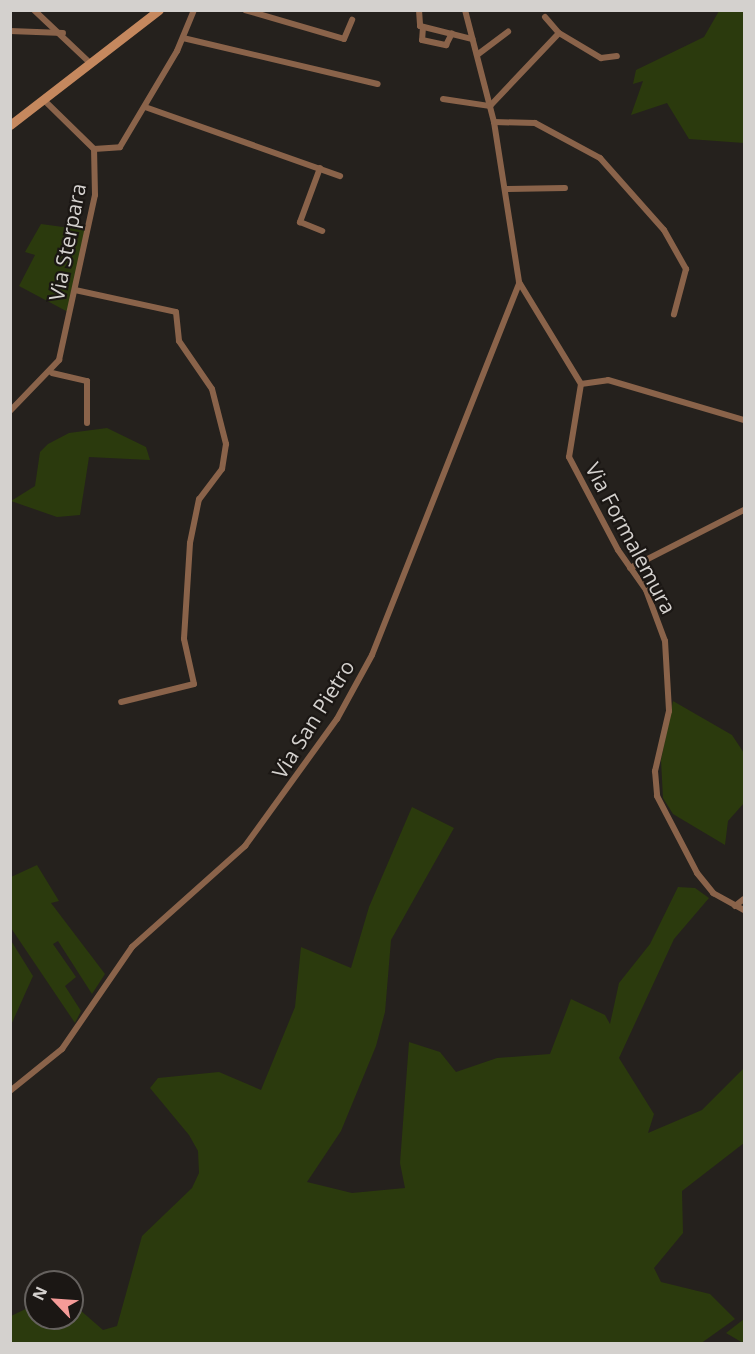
<!DOCTYPE html>
<html>
<head>
<meta charset="utf-8">
<style>
  body { margin:0 }
  #map { position:relative; width:755px; height:1354px; overflow:hidden; background:#25211d; font-family:"Open Sans",sans-serif }
  div>[style] { position:absolute }
  .green>* { inset:0; background:#2b3a0d }
  .street>* { height:6px; margin:-3px; padding:0 3px; transform-origin:3px; border-radius:3px; background:#8a634a }
  .secondary>* { height:9px; margin:-4.5px; padding:0 4.5px; transform-origin:4.5px; border-radius:4.5px; background:#c5885e }
  span { translate:-50% -50%; white-space:nowrap; text-align:center; line-height:1.15; -webkit-text-stroke:4.5px #1b1714; paint-order:stroke }
  .street-label { font-size:21px; color:#d4d1ce }
  .frame { position:absolute; inset:0; border:12px solid #d4d1ce; pointer-events:none }
  .north { position:absolute; left:24px; top:1270px; width:60px; height:60px; box-sizing:border-box; background:#1b1714; border:2px solid #65615e; border-radius:50%; rotate:295deg; font-size:16px; font-weight:700; line-height:24px; text-align:center; color:#d4d1ce }
  .north::after { content:''; display:block; margin:auto; width:21px; height:27px; background:#f59b98; clip-path:polygon(50% 0,100% 100%,50% 72%,0 100%) }
</style>
</head>
<body>
<div id="map">
  <div class="green">
    <div style="clip-path:polygon(719px 11px,744px 11px,744px 143px,689px 139px,667px 103px,631px 115px,643px 81px,633px 84px,636px 70px,704px 37px)"></div>
    <div style="clip-path:polygon(41px 224px,85px 230px,68px 312px,19px 286px,35px 255px,25px 252px)"></div>
    <div style="clip-path:polygon(107px 428px,146px 447px,150px 460px,89px 457px,80px 515px,57px 517px,11px 501px,35px 486px,40px 452px,48px 444px,69px 433px)"></div>
    <div style="clip-path:polygon(673px 701px,732px 735px,744px 753px,744px 803px,728px 821px,725px 845px,673px 814px,663px 798px,661px 760px)"></div>
    <div style="clip-path:polygon(412px 807px,454px 828px,391px 940px,385px 1012px,376px 1046px,341px 1131px,307px 1182px,352px 1193px,405px 1188px,400px 1163px,409px 1042px,440px 1052px,456px 1072px,497px 1058px,550px 1054px,571px 999px,605px 1015px,610px 1024px,619px 983px,650px 944px,678px 887px,695px 888px,709px 898px,674px 939px,619px 1058px,654px 1114px,648px 1133px,702px 1110px,744px 1068px,744px 1143px,682px 1191px,683px 1233px,654px 1268px,661px 1282px,710px 1294px,735px 1319px,700px 1344px,11px 1343px,11px 1316px,36px 1304px,36px 1318px,72px 1318px,72px 1303px,103px 1330px,117px 1326px,142px 1236px,192px 1188px,199px 1173px,198px 1151px,189px 1135px,150px 1088px,158px 1078px,219px 1072px,261px 1090px,295px 1007px,301px 947px,351px 968px,369px 907px)"></div>
    <div style="clip-path:polygon(37px 865px,59px 901px,51px 903px,105px 974px,92px 994px,58px 941px,53px 944px,76px 977px,65px 986px,81px 1011px,75px 1023px,11px 928px,11px 877px)"></div>
    <div style="clip-path:polygon(10px 939px,33px 976px,11px 1025px,10px 1025px)"></div>
    <div style="clip-path:polygon(744px 1319px,744px 1343px,743px 1343px,726px 1333px)"></div>
  </div>
  <div class="street">
    <div style="left:34px;top:10px;width:77px;rotate:43.4deg"></div>
    <div style="left:245px;top:10px;width:103px;rotate:16.3deg"></div>
    <div style="left:344px;top:39px;width:21px;rotate:-67deg"></div>
    <div style="left:419px;top:10px;width:16px;rotate:86deg"></div>
    <div style="left:420px;top:26px;width:54px;rotate:14deg"></div>
    <div style="left:465px;top:10px;width:116px;rotate:75.5deg"></div>
    <div style="left:494px;top:122px;width:162px;rotate:81.1deg"></div>
    <div style="left:519px;top:282px;width:119px;rotate:58.7deg"></div>
    <div style="left:581px;top:384px;width:74px;rotate:99.3deg"></div>
    <div style="left:569px;top:457px;width:105px;rotate:62.2deg"></div>
    <div style="left:618px;top:550px;width:49px;rotate:55deg"></div>
    <div style="left:646px;top:590px;width:54px;rotate:69.6deg"></div>
    <div style="left:665px;top:641px;width:70px;rotate:86.7deg"></div>
    <div style="left:669px;top:711px;width:62px;rotate:103.1deg"></div>
    <div style="left:655px;top:771px;width:25px;rotate:85deg"></div>
    <div style="left:657px;top:796px;width:87px;rotate:62.5deg"></div>
    <div style="left:697px;top:873px;width:26px;rotate:51deg"></div>
    <div style="left:713px;top:893px;width:35px;rotate:29deg"></div>
    <div style="left:545px;top:17px;width:21px;rotate:49deg"></div>
    <div style="left:423px;top:27px;width:13px;rotate:94deg"></div>
    <div style="left:422px;top:40px;width:25px;rotate:12deg"></div>
    <div style="left:446px;top:45px;width:13px;rotate:-63deg"></div>
    <div style="left:10px;top:31px;width:53px;rotate:2.2deg"></div>
    <div style="left:183px;top:38px;width:200px;rotate:13.3deg"></div>
    <div style="left:477px;top:55px;width:39px;rotate:-37deg"></div>
    <div style="left:443px;top:99px;width:48px;rotate:8.5deg"></div>
    <div style="left:490px;top:106px;width:100px;rotate:-46.6deg"></div>
    <div style="left:559px;top:33px;width:49px;rotate:30.8deg"></div>
    <div style="left:601px;top:58px;width:16px;rotate:-7deg"></div>
    <div style="left:145px;top:107px;width:207px;rotate:19.5deg"></div>
    <div style="left:494px;top:122px;width:41px;rotate:1.4deg"></div>
    <div style="left:535px;top:123px;width:74px;rotate:28.3deg"></div>
    <div style="left:600px;top:158px;width:96px;rotate:48.4deg"></div>
    <div style="left:664px;top:230px;width:45px;rotate:60.6deg"></div>
    <div style="left:686px;top:269px;width:47px;rotate:104.9deg"></div>
    <div style="left:94px;top:149px;width:26px;rotate:-4deg"></div>
    <div style="left:120px;top:147px;width:112px;rotate:-59.3deg"></div>
    <div style="left:177px;top:51px;width:44px;rotate:-67.5deg"></div>
    <div style="left:320px;top:168px;width:58px;rotate:110.3deg"></div>
    <div style="left:300px;top:222px;width:24px;rotate:22deg"></div>
    <div style="left:505px;top:189px;width:60px;rotate:-1deg"></div>
    <div style="left:75px;top:290px;width:103px;rotate:12.3deg"></div>
    <div style="left:176px;top:312px;width:29px;rotate:84deg"></div>
    <div style="left:179px;top:341px;width:58px;rotate:55.5deg"></div>
    <div style="left:212px;top:389px;width:57px;rotate:75.7deg"></div>
    <div style="left:226px;top:444px;width:25px;rotate:99deg"></div>
    <div style="left:222px;top:469px;width:38px;rotate:127deg"></div>
    <div style="left:199px;top:499px;width:45px;rotate:101.6deg"></div>
    <div style="left:190px;top:543px;width:96px;rotate:93.6deg"></div>
    <div style="left:184px;top:639px;width:46px;rotate:77.5deg"></div>
    <div style="left:194px;top:684px;width:75px;rotate:166.1deg"></div>
    <div style="left:52px;top:373px;width:36px;rotate:13deg"></div>
    <div style="left:87px;top:381px;width:42px;rotate:90deg"></div>
    <div style="left:581px;top:384px;width:27px;rotate:-8deg"></div>
    <div style="left:608px;top:380px;width:142px;rotate:16.4deg"></div>
    <div style="left:10px;top:411px;width:71px;rotate:-46.1deg"></div>
    <div style="left:59px;top:360px;width:169px;rotate:-77.7deg"></div>
    <div style="left:95px;top:195px;width:46px;rotate:-91.2deg"></div>
    <div style="left:94px;top:149px;width:71px;rotate:-135.6deg"></div>
    <div style="left:630px;top:568px;width:128px;rotate:-27deg"></div>
    <div style="left:735px;top:906px;width:11px;rotate:-38deg"></div>
    <div style="left:10px;top:1091px;width:67px;rotate:-38.9deg"></div>
    <div style="left:62px;top:1049px;width:124px;rotate:-55.5deg"></div>
    <div style="left:132px;top:947px;width:152px;rotate:-41.8deg"></div>
    <div style="left:245px;top:846px;width:157px;rotate:-54.1deg"></div>
    <div style="left:337px;top:719px;width:73px;rotate:-61.3deg"></div>
    <div style="left:372px;top:655px;width:400px;rotate:-68.4deg"></div>
  </div>
  <div class="secondary">
    <div style="left:10px;top:125px;width:188px;rotate:-37.7deg"></div>
  </div>
  <div class="street-label">
    <span style="left:67px;top:242px;rotate:-79deg">Via Sterpara</span>
    <span style="left:631px;top:538px;rotate:62deg">Via Formalemura</span>
    <span style="left:313px;top:719px;rotate:-58deg">Via San Pietro</span>
  </div>
  <div class="frame"></div>
  <div class="north">N</div>
</div>
</body>
</html>
